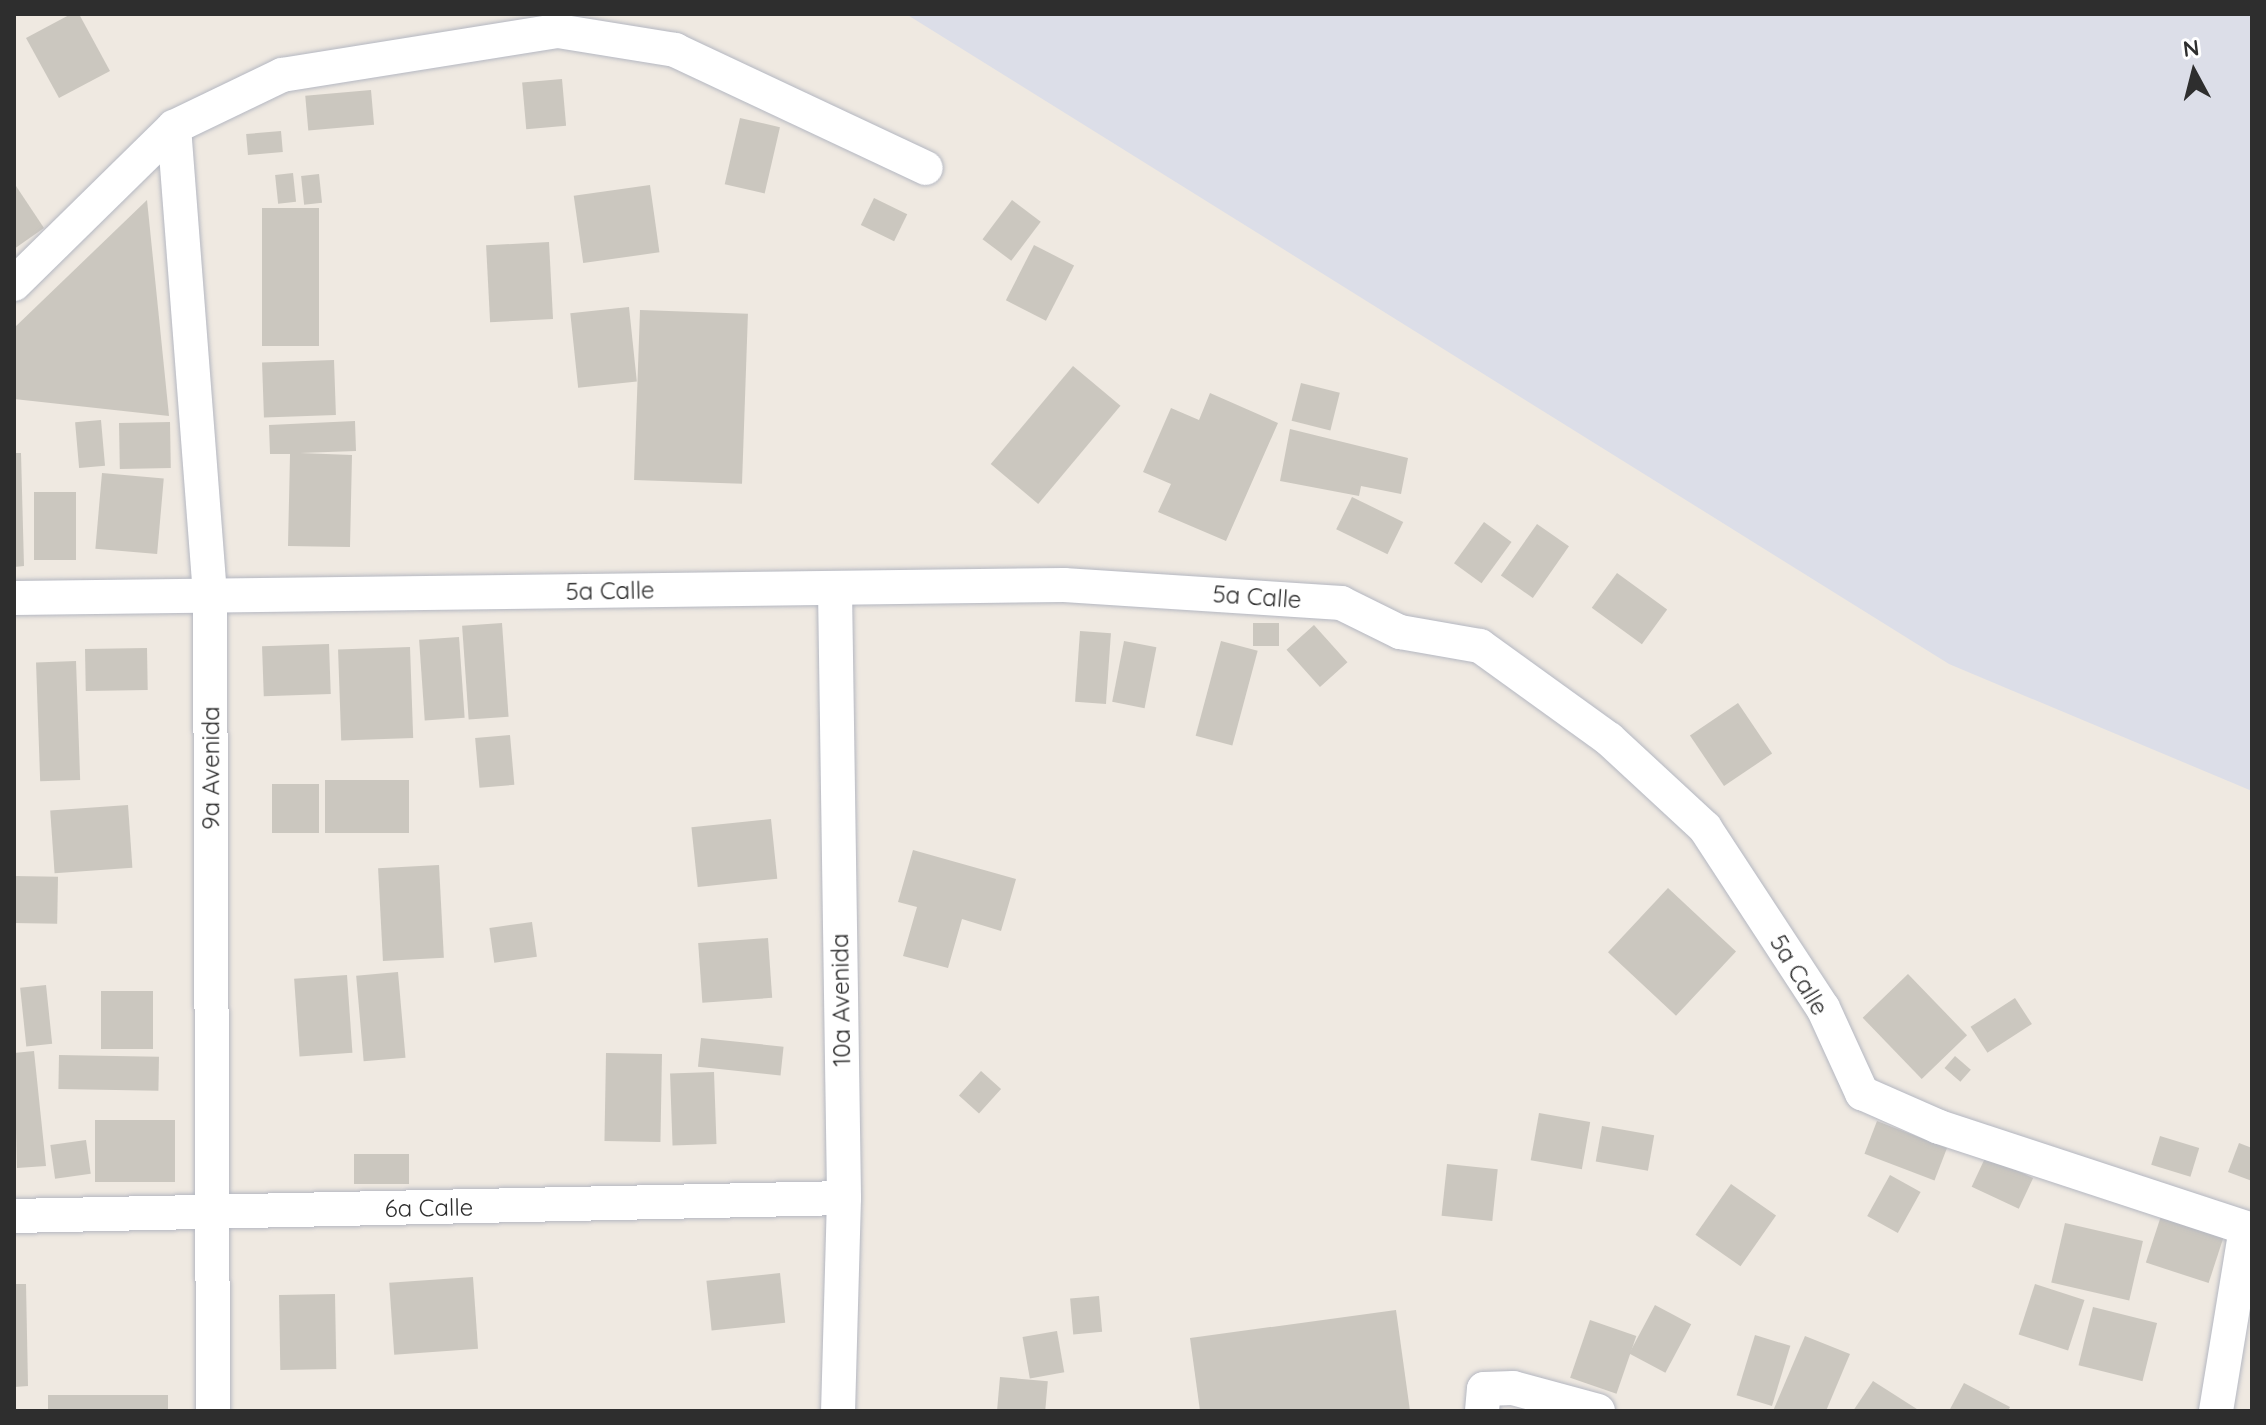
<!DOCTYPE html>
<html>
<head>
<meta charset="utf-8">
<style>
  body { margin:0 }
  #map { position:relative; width:2266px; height:1425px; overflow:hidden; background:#efe9e1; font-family:Quicksand,sans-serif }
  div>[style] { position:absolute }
  .airport>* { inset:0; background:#dcdee8 }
  .building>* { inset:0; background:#cbc7bf; transform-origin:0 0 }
  .roads { filter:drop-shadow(0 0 2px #b4b7c1) drop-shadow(0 0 2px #b4b7c1) }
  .minor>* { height:34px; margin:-17px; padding:0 17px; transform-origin:17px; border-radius:17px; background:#fff }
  span { translate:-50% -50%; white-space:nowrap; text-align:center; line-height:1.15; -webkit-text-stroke:8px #fff; paint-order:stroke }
  .street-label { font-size:24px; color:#2e2e2e }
  .frame { position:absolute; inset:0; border:16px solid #2e2e2e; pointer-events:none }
  .north { position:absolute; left:2154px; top:32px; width:80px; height:80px; -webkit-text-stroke:6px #fff; paint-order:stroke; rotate:353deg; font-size:22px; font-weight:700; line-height:32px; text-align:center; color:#2e2e2e }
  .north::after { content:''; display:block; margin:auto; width:28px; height:36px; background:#2e2e2e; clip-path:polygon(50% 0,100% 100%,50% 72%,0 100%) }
</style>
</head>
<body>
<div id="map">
  <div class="airport">
    <div style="clip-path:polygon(906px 14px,2252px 14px,2252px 791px,1949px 664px)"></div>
  </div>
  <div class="building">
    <div style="clip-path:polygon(71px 14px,79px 14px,110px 71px,59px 98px,26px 38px)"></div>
    <div style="left:562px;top:79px;width:47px;height:40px;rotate:85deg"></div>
    <div style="left:371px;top:90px;width:35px;height:66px;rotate:85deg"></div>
    <div style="left:740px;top:118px;width:41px;height:68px;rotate:13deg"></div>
    <div style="left:281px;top:131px;width:21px;height:35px;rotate:85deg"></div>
    <div style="left:293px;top:173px;width:29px;height:18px;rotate:84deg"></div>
    <div style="left:319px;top:174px;width:29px;height:18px;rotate:84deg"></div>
    <div style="clip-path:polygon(14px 183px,44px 228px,14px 249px)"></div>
    <div style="left:650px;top:185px;width:68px;height:77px;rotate:82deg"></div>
    <div style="left:874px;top:198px;width:37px;height:30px;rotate:26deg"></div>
    <div style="clip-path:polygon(147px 200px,169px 416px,14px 399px,14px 328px)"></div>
    <div style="left:1012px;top:200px;width:36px;height:49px;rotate:37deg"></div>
    <div style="left:262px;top:208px;width:57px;height:138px"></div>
    <div style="left:549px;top:242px;width:77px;height:63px;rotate:87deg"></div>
    <div style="left:1034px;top:245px;width:45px;height:62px;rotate:27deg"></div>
    <div style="left:629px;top:307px;width:75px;height:59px;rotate:84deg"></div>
    <div style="left:640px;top:310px;width:108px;height:170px;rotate:2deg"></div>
    <div style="left:334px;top:360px;width:55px;height:72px;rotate:88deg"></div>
    <div style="left:1073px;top:366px;width:62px;height:128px;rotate:40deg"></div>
    <div style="left:1301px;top:383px;width:40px;height:39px;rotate:14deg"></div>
    <div style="clip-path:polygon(1210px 393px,1278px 423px,1226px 541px,1158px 512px,1171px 484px,1143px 472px,1171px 408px,1199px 420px)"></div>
    <div style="left:101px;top:420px;width:46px;height:26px;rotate:85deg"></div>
    <div style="clip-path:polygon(355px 421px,356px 451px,300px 453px,352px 455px,350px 547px,288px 546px,290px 454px,270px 454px,269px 425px)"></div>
    <div style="left:170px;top:422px;width:46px;height:51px;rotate:89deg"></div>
    <div style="clip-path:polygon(1290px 429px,1408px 458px,1401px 494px,1361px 486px,1359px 496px,1280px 481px)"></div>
    <div style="clip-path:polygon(14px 453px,21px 453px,24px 566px,14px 567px)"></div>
    <div style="left:102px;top:473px;width:62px;height:76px;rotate:5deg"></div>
    <div style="left:76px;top:492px;width:68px;height:42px;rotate:90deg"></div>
    <div style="left:1352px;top:497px;width:57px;height:36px;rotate:26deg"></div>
    <div style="left:1484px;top:522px;width:34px;height:51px;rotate:36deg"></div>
    <div style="left:1537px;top:524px;width:39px;height:63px;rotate:35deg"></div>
    <div style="left:1617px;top:573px;width:62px;height:43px;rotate:36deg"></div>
    <div style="left:502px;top:623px;width:94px;height:40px;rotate:86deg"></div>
    <div style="left:1253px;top:623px;width:26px;height:23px"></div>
    <div style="left:1314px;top:625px;width:50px;height:37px;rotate:48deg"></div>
    <div style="left:1080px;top:631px;width:31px;height:71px;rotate:4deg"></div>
    <div style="left:459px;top:637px;width:81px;height:40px;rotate:86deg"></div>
    <div style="left:1124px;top:641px;width:33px;height:62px;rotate:11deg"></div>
    <div style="left:1221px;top:641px;width:38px;height:98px;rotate:15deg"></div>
    <div style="left:329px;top:644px;width:50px;height:67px;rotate:88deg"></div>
    <div style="left:410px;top:647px;width:91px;height:72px;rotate:88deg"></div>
    <div style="left:147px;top:648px;width:42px;height:62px;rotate:89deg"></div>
    <div style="left:76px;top:661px;width:119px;height:40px;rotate:88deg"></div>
    <div style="left:1738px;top:703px;width:61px;height:58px;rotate:56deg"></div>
    <div style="left:510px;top:735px;width:50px;height:35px;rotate:85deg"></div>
    <div style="left:409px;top:780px;width:53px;height:84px;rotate:90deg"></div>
    <div style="left:272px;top:784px;width:47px;height:49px"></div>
    <div style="left:128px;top:805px;width:63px;height:78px;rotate:86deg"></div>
    <div style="left:771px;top:819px;width:60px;height:80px;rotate:84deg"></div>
    <div style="clip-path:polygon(913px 850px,1016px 879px,1001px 931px,962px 919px,948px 968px,903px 956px,917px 907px,898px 902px)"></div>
    <div style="left:439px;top:865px;width:93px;height:61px;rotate:87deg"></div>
    <div style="left:14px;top:876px;width:44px;height:47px;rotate:1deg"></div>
    <div style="left:1668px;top:888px;width:93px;height:88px;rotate:43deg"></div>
    <div style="left:532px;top:922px;width:35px;height:43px;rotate:82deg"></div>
    <div style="left:768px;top:938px;width:60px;height:70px;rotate:86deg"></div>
    <div style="left:398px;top:972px;width:86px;height:42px;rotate:85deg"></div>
    <div style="left:1908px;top:974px;width:85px;height:63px;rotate:46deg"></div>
    <div style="left:347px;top:975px;width:78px;height:53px;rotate:86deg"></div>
    <div style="left:46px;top:985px;width:59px;height:26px;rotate:84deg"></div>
    <div style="left:101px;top:991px;width:52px;height:58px"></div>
    <div style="left:2015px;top:998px;width:31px;height:53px;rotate:57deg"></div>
    <div style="left:701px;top:1038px;width:83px;height:29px;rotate:6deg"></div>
    <div style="clip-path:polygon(34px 1051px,46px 1166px,17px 1168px,14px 1053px)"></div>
    <div style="left:606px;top:1053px;width:56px;height:88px;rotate:1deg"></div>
    <div style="left:59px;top:1055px;width:100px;height:34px;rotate:1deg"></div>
    <div style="left:1955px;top:1056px;width:21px;height:16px;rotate:41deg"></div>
    <div style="left:981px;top:1071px;width:27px;height:33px;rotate:42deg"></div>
    <div style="left:714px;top:1072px;width:72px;height:44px;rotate:88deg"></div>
    <div style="left:1539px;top:1113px;width:52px;height:48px;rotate:10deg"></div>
    <div style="left:175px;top:1120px;width:62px;height:80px;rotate:90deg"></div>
    <div style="left:1877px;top:1121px;width:75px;height:35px;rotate:21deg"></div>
    <div style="left:1602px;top:1126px;width:53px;height:36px;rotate:10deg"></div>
    <div style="left:2160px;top:1136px;width:41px;height:30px;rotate:17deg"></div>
    <div style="left:86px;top:1140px;width:34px;height:36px;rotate:82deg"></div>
    <div style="clip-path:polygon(2239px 1143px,2252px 1148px,2252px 1181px,2228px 1172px)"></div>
    <div style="left:409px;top:1154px;width:30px;height:55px;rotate:90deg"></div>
    <div style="left:1986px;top:1156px;width:52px;height:34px;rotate:25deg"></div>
    <div style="left:1447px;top:1164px;width:51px;height:52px;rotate:6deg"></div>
    <div style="left:1890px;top:1175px;width:35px;height:47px;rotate:29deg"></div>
    <div style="left:1731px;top:1184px;width:55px;height:62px;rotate:35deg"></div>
    <div style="left:2161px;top:1216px;width:66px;height:49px;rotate:18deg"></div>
    <div style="left:2065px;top:1223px;width:80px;height:61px;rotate:13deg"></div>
    <div style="left:780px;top:1273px;width:50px;height:74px;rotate:84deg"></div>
    <div style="left:473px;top:1277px;width:72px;height:84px;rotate:86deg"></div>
    <div style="clip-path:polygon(14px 1284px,26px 1284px,28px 1386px,14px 1387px)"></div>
    <div style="left:2035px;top:1284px;width:52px;height:53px;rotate:18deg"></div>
    <div style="left:335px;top:1294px;width:75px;height:56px;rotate:89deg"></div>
    <div style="left:1099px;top:1296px;width:36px;height:29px;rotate:85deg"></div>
    <div style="left:1655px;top:1305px;width:41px;height:55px;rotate:28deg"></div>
    <div style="left:2093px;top:1307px;width:66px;height:60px;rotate:14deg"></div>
    <div style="clip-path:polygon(1396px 1310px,1410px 1411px,1200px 1411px,1190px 1338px)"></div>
    <div style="left:1590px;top:1320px;width:49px;height:61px;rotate:19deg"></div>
    <div style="left:1057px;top:1331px;width:42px;height:35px;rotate:80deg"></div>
    <div style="left:1755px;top:1335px;width:37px;height:63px;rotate:17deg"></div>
    <div style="clip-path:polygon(1805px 1336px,1850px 1354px,1826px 1411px,1773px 1411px)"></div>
    <div style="left:1000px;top:1377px;width:48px;height:34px;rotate:5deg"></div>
    <div style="clip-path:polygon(1873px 1381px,1920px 1411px,1853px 1411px)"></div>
    <div style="clip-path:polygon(1964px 1383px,2010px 1407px,2008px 1411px,1949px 1411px)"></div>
    <div style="left:168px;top:1395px;width:16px;height:120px;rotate:90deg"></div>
  </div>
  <div class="roads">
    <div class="minor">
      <div style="left:174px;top:127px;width:469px;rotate:85.6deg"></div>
      <div style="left:210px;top:595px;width:816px;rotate:89.79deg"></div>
      <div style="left:14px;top:284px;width:224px;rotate:-44.5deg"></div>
      <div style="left:174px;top:127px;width:120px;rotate:-25.7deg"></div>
      <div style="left:282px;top:75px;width:279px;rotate:-9.1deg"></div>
      <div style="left:558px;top:31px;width:119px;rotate:9.2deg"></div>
      <div style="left:675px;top:50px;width:277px;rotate:25.2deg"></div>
      <div style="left:835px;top:589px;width:609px;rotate:89.15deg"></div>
      <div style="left:844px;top:1198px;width:213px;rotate:91.6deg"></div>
      <div style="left:14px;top:598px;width:1050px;rotate:-0.71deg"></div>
      <div style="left:1064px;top:585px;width:278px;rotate:3.7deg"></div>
      <div style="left:1341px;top:603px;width:66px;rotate:26.2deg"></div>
      <div style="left:1400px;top:632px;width:81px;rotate:9.9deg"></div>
      <div style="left:1480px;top:646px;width:159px;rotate:35.8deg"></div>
      <div style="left:1609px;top:739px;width:131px;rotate:42.8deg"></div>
      <div style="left:1705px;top:828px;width:215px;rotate:56.8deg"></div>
      <div style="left:1823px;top:1008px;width:94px;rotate:65.4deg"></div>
      <div style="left:1862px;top:1093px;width:84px;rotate:23.8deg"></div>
      <div style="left:1939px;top:1127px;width:330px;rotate:18.2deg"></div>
      <div style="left:14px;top:1216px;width:830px;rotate:-1.24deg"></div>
      <div style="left:1482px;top:1411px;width:22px;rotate:-85deg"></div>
      <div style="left:1484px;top:1389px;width:29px;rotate:-2deg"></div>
      <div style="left:1513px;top:1388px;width:88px;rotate:15.1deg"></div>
      <div style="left:2216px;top:1411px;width:185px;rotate:-80.7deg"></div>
    </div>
  </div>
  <div class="street-label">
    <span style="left:610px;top:591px;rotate:-1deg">5a Calle</span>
    <span style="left:1257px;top:597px;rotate:4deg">5a Calle</span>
    <span style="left:211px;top:768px;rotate:-90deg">9a Avenida</span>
    <span style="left:1799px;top:975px;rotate:59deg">5a Calle</span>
    <span style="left:841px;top:1000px;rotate:-91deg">10a Avenida</span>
    <span style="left:429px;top:1208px;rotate:-1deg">6a Calle</span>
  </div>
  <div class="frame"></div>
  <div class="north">N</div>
</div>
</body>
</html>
